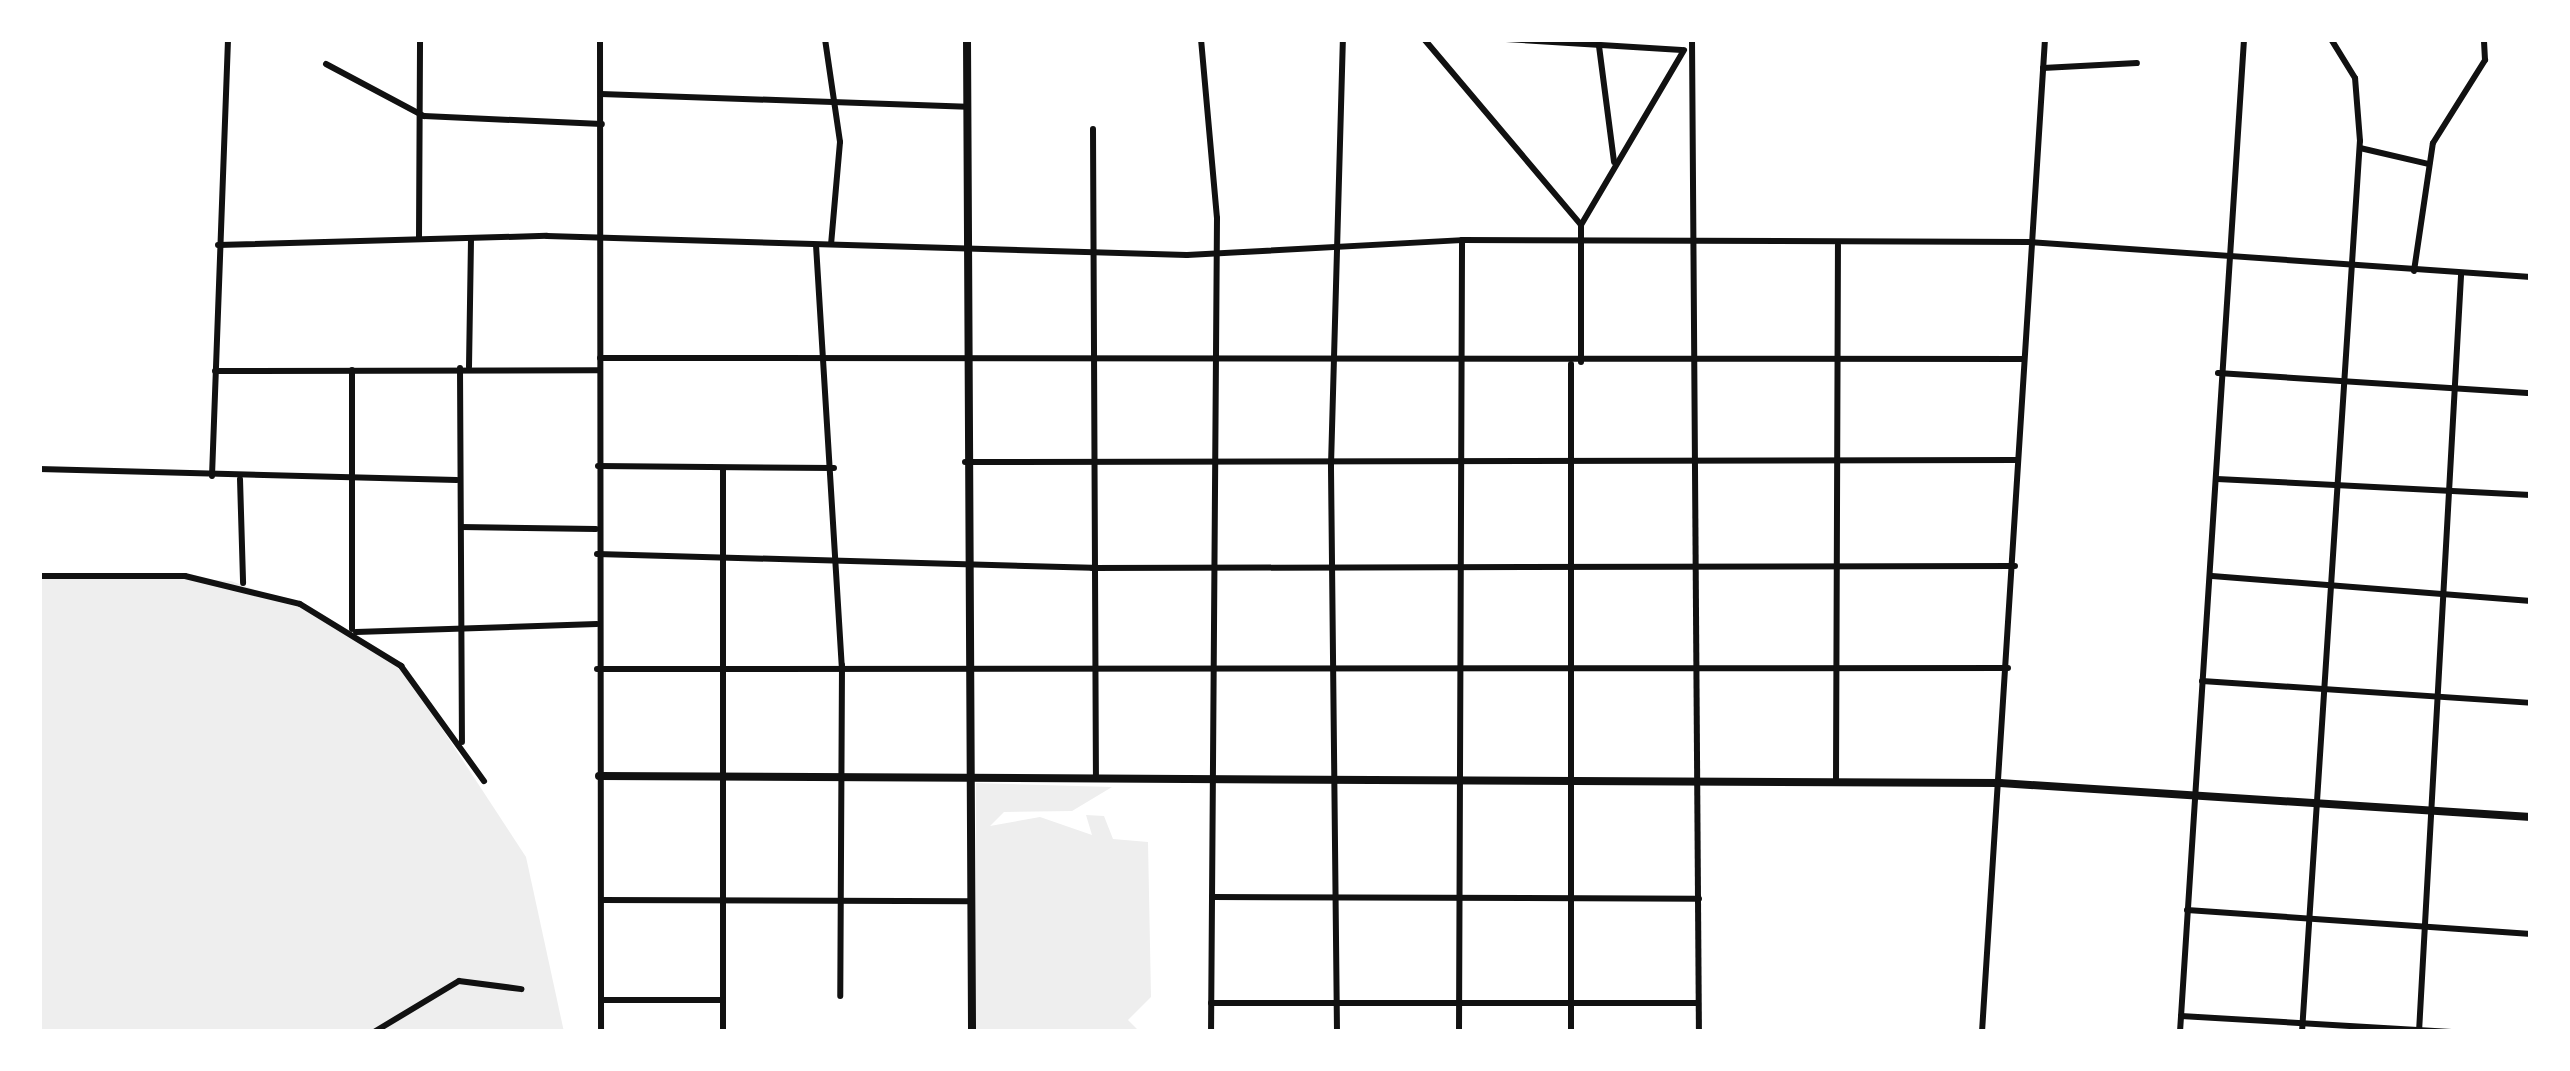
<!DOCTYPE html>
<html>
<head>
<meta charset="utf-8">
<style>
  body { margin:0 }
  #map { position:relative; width:2570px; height:1071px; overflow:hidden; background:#fff; font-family:"Source Serif 4",serif }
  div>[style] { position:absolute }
  .green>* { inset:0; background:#eee }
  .minor>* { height:6px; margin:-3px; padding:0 3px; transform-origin:3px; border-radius:3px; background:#111 }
  .tertiary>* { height:8px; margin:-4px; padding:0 4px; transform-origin:4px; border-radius:4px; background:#111 }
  span { translate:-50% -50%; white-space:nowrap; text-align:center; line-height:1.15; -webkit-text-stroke:12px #fff; paint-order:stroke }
  .frame { position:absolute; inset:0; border:42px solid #fff; pointer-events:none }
</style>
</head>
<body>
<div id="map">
  <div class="green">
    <div style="clip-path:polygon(126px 574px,231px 581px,320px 613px,401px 666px,526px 857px,564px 1032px,39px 1032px,39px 579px)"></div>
    <div style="clip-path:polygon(976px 783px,1112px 787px,1072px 811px,1004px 812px,990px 826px,1040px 817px,1092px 835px,1086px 815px,1104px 816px,1113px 839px,1148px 842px,1151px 997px,1128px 1020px,1140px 1032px,976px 1032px)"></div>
  </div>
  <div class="minor">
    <div style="left:600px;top:39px;width:993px;rotate:89.94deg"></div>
    <div style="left:825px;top:39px;width:104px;rotate:81.7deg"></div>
    <div style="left:840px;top:142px;width:102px;rotate:95deg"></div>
    <div style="left:1201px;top:39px;width:180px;rotate:84.9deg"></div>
    <div style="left:1217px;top:218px;width:814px;rotate:90.42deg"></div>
    <div style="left:1424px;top:39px;width:243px;rotate:49.8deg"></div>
    <div style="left:1581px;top:225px;width:137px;rotate:90deg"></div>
    <div style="left:1506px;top:39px;width:176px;rotate:3.6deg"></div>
    <div style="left:1692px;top:39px;width:993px;rotate:89.6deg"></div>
    <div style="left:2285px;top:39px;width:32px"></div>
    <div style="left:1599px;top:46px;width:117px;rotate:82.6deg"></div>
    <div style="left:326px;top:64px;width:111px;rotate:28deg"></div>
    <div style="left:424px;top:116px;width:178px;rotate:2.6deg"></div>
    <div style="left:2043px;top:68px;width:94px;rotate:-3deg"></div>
    <div style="left:601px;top:94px;width:366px;rotate:2deg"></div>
    <div style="left:1093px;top:129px;width:650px;rotate:89.74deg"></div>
    <div style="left:2360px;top:148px;width:71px;rotate:13.1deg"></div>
    <div style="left:1581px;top:225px;width:203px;rotate:-59.5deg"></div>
    <div style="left:419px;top:238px;width:199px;rotate:-89.7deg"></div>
    <div style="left:218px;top:245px;width:329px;rotate:-1.6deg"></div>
    <div style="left:547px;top:236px;width:640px;rotate:1.7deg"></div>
    <div style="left:1187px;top:255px;width:275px;rotate:-3.1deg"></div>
    <div style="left:1462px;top:240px;width:568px;rotate:0.2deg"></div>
    <div style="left:2030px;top:242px;width:502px;rotate:4deg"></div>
    <div style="left:816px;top:245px;width:421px;rotate:86.5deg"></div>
    <div style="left:842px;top:665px;width:331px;rotate:90.3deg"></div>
    <div style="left:2414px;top:271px;width:129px;rotate:-81.6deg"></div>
    <div style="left:2433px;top:143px;width:98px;rotate:-57.9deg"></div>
    <div style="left:2485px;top:60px;width:21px;rotate:-93deg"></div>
    <div style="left:600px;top:358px;width:1424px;rotate:0.04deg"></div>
    <div style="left:1571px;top:364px;width:668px;rotate:90deg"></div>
    <div style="left:469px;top:367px;width:128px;rotate:-89.1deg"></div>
    <div style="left:460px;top:368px;width:374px;rotate:89.7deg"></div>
    <div style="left:352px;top:370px;width:259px;rotate:90deg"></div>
    <div style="left:215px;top:371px;width:384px;rotate:-0.1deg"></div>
    <div style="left:2218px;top:373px;width:314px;rotate:3.7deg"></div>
    <div style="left:965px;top:462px;width:1052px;rotate:-0.11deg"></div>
    <div style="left:598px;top:466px;width:236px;rotate:0.5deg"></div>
    <div style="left:723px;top:468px;width:564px;rotate:90deg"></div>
    <div style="left:39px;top:469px;width:418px;rotate:1.5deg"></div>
    <div style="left:212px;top:476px;width:437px;rotate:-87.9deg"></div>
    <div style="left:240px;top:479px;width:104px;rotate:88.3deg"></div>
    <div style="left:2217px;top:479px;width:314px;rotate:2.9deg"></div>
    <div style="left:461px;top:527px;width:135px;rotate:0.8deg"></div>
    <div style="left:597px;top:554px;width:495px;rotate:1.6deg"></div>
    <div style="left:1092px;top:568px;width:923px;rotate:-0.12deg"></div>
    <div style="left:39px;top:576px;width:146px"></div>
    <div style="left:185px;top:576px;width:118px;rotate:13.7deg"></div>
    <div style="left:300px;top:604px;width:119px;rotate:31.5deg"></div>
    <div style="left:401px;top:666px;width:142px;rotate:54.2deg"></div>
    <div style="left:2212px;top:576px;width:320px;rotate:4.5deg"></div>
    <div style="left:356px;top:632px;width:241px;rotate:-1.9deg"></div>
    <div style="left:597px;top:669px;width:1411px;rotate:-0.04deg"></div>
    <div style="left:2202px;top:681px;width:330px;rotate:3.8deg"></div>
    <div style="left:1836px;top:781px;width:536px;rotate:-89.79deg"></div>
    <div style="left:1212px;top:897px;width:487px;rotate:0.2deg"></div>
    <div style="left:601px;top:900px;width:371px;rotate:0.2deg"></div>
    <div style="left:2187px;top:910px;width:345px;rotate:4deg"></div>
    <div style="left:601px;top:1000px;width:122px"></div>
    <div style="left:1211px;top:1003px;width:487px"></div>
    <div style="left:2181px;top:1016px;width:271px;rotate:3.4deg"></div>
    <div style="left:374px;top:1032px;width:99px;rotate:-31deg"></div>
    <div style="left:459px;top:981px;width:63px;rotate:7.4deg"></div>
    <div style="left:1337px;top:1032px;width:567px;rotate:-90.61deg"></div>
    <div style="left:1331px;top:465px;width:426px;rotate:-88.4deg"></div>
    <div style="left:1459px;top:1032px;width:792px;rotate:-89.78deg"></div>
    <div style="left:1982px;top:1032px;width:995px;rotate:-86.37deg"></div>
    <div style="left:2180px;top:1032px;width:995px;rotate:-86.31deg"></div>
    <div style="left:2302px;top:1032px;width:893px;rotate:-86.28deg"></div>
    <div style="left:2360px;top:141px;width:63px;rotate:-94.5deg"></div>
    <div style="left:2355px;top:78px;width:46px;rotate:-121.6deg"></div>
    <div style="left:2419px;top:1032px;width:758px;rotate:-86.82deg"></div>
  </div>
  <div class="tertiary">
    <div style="left:967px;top:39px;width:993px;rotate:89.71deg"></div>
    <div style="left:599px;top:776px;width:1401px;rotate:0.29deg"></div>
    <div style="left:2000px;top:783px;width:532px;rotate:3.66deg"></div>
  </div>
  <div class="frame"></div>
</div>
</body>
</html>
